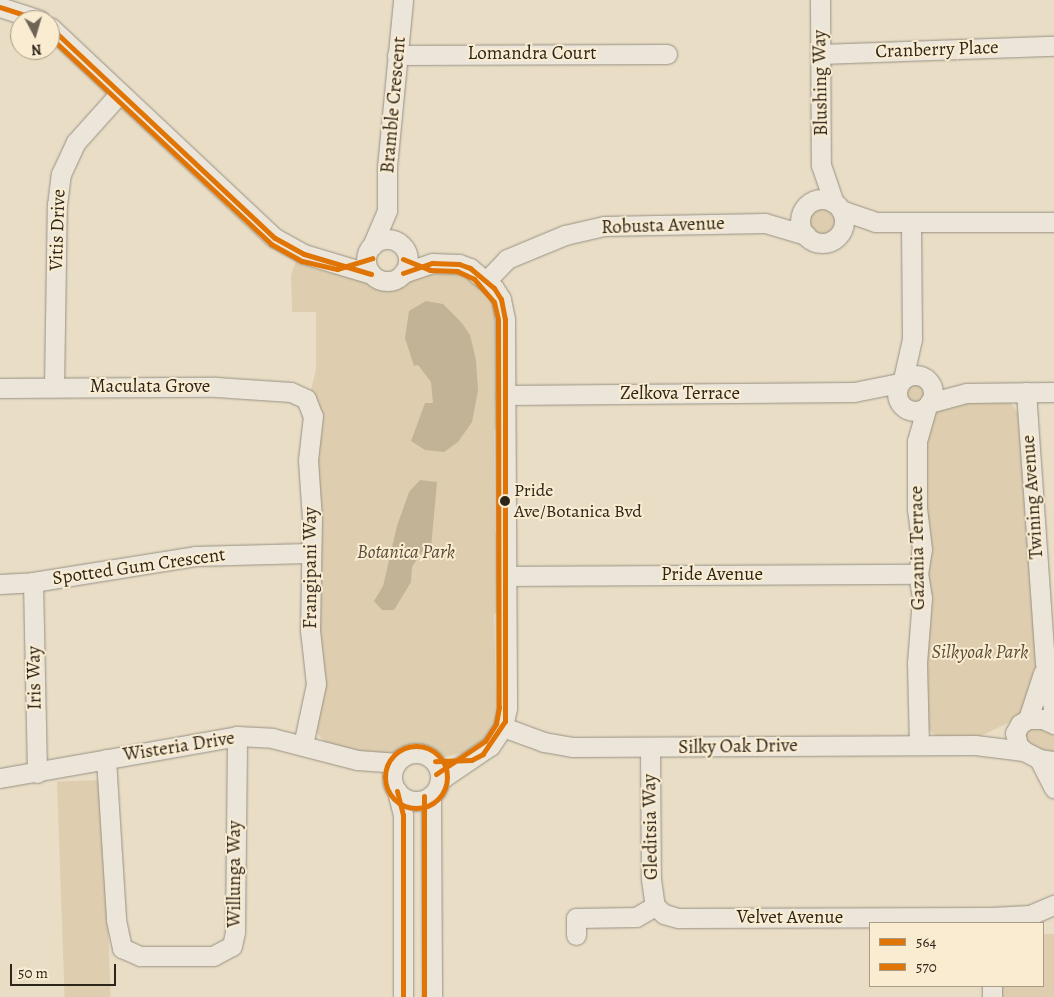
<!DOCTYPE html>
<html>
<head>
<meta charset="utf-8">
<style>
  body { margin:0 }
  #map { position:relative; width:1054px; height:997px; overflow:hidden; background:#e9ddc6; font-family:Alegreya,serif }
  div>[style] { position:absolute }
  .green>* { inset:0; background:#deceaf; transform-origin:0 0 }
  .round { border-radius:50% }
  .water>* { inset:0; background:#c2b396 }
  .roads { filter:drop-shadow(0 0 1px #989182) drop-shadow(0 0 1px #989182) }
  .minor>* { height:19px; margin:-9.5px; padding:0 9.5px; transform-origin:9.5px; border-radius:9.5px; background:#ece6da }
  .minor>.ring { margin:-9.5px; padding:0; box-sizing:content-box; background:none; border:19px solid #ece6da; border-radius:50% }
  .bus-1>* { height:5px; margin:-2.5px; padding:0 2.5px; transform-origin:2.5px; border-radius:2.5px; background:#e07404 }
  .bus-2>* { height:5px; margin:-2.5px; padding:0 2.5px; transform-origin:2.5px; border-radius:2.5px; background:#e07404 }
  .bus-2>.ring { margin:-2.5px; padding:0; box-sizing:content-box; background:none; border:5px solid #e07404; border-radius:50% }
  .dots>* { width:14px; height:14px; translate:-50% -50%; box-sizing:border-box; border:2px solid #faecd1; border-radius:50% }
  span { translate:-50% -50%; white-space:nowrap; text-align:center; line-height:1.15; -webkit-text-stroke:4px #faecd1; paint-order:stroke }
  .bus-label { font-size:18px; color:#2d2519 }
  .left { translate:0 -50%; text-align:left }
  .street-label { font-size:19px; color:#2d2519 }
  .park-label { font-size:19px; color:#574c3a; font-style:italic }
  .legend { position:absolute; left:869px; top:922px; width:175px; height:65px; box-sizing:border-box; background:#faecd1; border:1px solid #a89c87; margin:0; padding:6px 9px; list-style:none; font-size:15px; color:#2d2519 }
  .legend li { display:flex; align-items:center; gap:10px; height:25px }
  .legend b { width:25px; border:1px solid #a89c87 }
  .north { position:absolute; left:10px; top:10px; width:50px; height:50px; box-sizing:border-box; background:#faecd1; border:1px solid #a89c87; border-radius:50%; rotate:174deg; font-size:14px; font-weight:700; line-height:20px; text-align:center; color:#2d2519 }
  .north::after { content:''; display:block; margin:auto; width:18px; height:22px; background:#6f6556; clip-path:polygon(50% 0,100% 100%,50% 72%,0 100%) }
  .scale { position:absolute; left:10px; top:964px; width:106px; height:22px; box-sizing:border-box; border:2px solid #2d2519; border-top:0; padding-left:6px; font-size:15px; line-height:18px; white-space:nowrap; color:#2d2519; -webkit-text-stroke:4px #faecd1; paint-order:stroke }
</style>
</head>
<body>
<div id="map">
  <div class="green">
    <div class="round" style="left:808px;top:207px;width:28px;height:28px"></div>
    <div style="clip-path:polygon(296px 261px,315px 269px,381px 285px,397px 284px,430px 270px,464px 274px,484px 288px,495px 306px,497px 427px,494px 430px,495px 532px,498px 537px,497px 612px,494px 614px,496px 691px,499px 695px,497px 720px,485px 740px,466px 753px,441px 757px,417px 749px,384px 758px,326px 743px,315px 731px,318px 644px,310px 393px,316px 370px,316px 312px,292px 312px,291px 275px)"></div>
    <div class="round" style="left:905px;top:383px;width:20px;height:20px"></div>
    <div style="clip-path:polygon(952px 401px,1010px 402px,1019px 414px,1038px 668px,1026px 708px,1012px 721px,979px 737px,937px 737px,924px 725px,928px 586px,923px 511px,927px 422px,932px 413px)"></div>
    <div style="clip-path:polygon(1035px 725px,1054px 733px,1054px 753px,1040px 751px,1026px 742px,1022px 732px)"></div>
    <div style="left:103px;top:780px;width:217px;height:46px;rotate:88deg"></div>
    <div style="clip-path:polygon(1043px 934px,1054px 934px,1054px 997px,1000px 997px,1000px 986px,1043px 986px)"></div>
  </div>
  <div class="water">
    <div style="clip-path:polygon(426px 301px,443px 304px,462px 323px,470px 335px,476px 360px,478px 391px,472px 422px,458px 442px,444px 452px,425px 450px,411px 441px,425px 403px,433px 403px,431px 382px,418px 365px,414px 366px,405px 338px,409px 311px)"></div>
    <div style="clip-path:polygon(420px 480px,437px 482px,431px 548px,422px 552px,412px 567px,411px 582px,394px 610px,382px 610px,374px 601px,383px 586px,397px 526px,409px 492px)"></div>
  </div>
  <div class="roads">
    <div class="minor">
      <div style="left:820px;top:0;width:165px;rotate:89.7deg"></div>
      <div style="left:821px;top:165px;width:40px;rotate:71.1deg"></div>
      <div style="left:0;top:7px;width:42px;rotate:18deg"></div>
      <div style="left:50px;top:27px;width:308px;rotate:43.2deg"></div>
      <div style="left:275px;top:238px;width:33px;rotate:29deg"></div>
      <div style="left:304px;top:254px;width:70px;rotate:16.6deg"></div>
      <div style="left:820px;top:54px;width:234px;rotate:-2deg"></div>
      <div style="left:397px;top:55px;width:270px;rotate:-0.2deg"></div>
      <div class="ring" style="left:800px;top:199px;width:25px;height:25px"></div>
      <div style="left:841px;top:210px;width:36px;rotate:19deg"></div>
      <div style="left:875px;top:222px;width:179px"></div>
      <div class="ring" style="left:366px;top:239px;width:23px;height:23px"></div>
      <div style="left:372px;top:246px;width:39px;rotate:-67deg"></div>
      <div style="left:387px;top:210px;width:43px;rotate:-90deg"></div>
      <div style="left:387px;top:167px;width:168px;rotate:-84.5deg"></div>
      <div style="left:403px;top:273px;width:31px;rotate:-19deg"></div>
      <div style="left:432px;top:263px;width:27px;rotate:2deg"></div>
      <div style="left:459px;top:264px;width:12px;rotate:20deg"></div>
      <div style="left:470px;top:268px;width:31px;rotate:40deg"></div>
      <div style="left:494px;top:288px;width:13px;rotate:58deg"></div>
      <div style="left:501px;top:299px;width:20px;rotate:79deg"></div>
      <div style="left:505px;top:319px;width:389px;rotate:89.7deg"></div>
      <div style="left:507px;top:708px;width:19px;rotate:102deg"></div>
      <div style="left:503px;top:727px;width:23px;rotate:124deg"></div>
      <div style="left:490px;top:746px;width:60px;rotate:145.8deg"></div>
      <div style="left:487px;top:280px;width:29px;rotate:-46deg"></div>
      <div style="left:507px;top:259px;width:63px;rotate:-22.5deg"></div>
      <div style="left:565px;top:235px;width:40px;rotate:-13deg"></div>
      <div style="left:604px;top:226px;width:161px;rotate:-1.1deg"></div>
      <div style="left:765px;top:223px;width:43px;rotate:16.3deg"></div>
      <div class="ring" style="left:897px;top:375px;width:17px;height:17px"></div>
      <div style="left:903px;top:379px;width:41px;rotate:-77.3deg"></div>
      <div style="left:912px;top:339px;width:117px;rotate:-90.5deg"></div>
      <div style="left:54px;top:387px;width:182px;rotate:-89.1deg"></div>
      <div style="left:57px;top:205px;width:31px;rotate:-83deg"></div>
      <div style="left:61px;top:174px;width:35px;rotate:-65deg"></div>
      <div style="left:76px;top:142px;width:66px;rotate:-48.1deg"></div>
      <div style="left:0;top:388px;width:216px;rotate:-0.3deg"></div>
      <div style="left:216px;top:387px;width:75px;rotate:3.8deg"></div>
      <div style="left:291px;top:392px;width:17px;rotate:25deg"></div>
      <div style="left:306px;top:399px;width:18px;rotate:68deg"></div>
      <div style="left:313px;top:416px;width:44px;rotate:96.5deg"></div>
      <div style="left:308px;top:460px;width:58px;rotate:86.1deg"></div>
      <div style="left:312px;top:518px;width:112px;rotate:91deg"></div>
      <div style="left:310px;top:630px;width:54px;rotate:83.7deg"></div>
      <div style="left:316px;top:684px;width:62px;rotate:102deg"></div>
      <div style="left:1026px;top:392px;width:271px;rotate:86deg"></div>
      <div style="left:1045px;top:662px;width:53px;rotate:80.2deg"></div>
      <div style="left:505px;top:395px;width:349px;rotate:-0.5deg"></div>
      <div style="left:854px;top:392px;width:46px;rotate:-11.3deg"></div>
      <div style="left:929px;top:403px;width:39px;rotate:-15deg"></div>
      <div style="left:967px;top:393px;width:87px;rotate:-0.7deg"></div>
      <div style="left:506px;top:576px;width:412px;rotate:-0.3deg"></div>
      <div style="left:33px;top:582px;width:191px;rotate:88.8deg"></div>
      <div style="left:0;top:584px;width:33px;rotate:-3deg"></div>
      <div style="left:33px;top:582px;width:164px;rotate:-9.1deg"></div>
      <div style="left:195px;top:556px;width:114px;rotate:-1.5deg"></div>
      <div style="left:1028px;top:719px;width:48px;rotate:-71.9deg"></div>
      <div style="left:1054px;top:724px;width:12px;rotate:-156deg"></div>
      <div style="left:1043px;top:719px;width:15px;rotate:180deg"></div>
      <div style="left:1028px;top:719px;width:9px;rotate:148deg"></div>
      <div style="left:1020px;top:724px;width:10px;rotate:119deg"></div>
      <div style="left:1015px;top:733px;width:12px;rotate:76deg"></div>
      <div style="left:1018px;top:745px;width:8px;rotate:45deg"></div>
      <div style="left:1024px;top:751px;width:17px;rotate:28deg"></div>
      <div style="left:1039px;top:759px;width:15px;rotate:8deg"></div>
      <div style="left:503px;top:727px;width:44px;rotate:20.1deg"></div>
      <div style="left:544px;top:742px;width:28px;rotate:10deg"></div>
      <div style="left:572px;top:747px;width:403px;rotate:-0.3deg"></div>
      <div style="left:975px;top:745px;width:49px;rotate:7deg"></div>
      <div style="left:919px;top:745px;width:82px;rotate:-91.4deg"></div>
      <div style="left:917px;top:663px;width:65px;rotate:-85.6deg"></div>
      <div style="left:922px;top:598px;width:24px;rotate:-99deg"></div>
      <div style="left:918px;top:574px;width:25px;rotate:-81deg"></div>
      <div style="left:922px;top:549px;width:39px;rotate:-97deg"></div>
      <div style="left:917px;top:510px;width:69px;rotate:-90deg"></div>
      <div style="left:917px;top:441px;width:36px;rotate:-74deg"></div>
      <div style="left:650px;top:748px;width:131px;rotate:89.6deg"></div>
      <div style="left:651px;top:879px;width:27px;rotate:82deg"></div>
      <div class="ring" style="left:392px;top:753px;width:29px;height:29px"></div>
      <div style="left:106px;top:759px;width:161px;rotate:86.4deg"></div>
      <div style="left:116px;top:920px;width:29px;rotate:78deg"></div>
      <div style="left:122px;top:948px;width:20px;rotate:24deg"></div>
      <div style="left:140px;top:956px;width:73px"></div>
      <div style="left:213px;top:956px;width:21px;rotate:-28deg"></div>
      <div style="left:232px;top:946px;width:14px;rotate:-78deg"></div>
      <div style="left:235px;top:932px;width:196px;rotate:-89.4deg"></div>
      <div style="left:1039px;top:759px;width:33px;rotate:63deg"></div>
      <div style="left:0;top:778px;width:241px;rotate:-10deg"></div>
      <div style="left:237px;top:736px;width:35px;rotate:3deg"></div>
      <div style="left:272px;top:738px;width:88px;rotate:14.5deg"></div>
      <div style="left:357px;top:760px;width:39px;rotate:4deg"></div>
      <div style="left:397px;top:791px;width:25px;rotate:76deg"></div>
      <div style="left:403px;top:815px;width:182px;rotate:90deg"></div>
      <div style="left:431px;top:796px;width:201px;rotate:89.7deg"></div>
      <div style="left:576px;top:935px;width:17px;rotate:-90deg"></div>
      <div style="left:576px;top:918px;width:60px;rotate:-1deg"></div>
      <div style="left:636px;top:917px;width:22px;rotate:-30deg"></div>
      <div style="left:655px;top:906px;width:12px;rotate:42deg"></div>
      <div style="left:664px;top:914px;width:15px;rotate:16deg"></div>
      <div style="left:678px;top:918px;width:313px;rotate:-0.2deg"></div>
      <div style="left:991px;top:917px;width:39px;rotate:-3deg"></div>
      <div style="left:1030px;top:915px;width:26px;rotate:-23deg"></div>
      <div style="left:992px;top:986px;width:11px;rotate:90deg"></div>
    </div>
  </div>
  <div class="bus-1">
    <div style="left:0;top:7px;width:42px;rotate:18deg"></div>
    <div style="left:50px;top:27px;width:308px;rotate:43.2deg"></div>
    <div style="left:275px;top:238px;width:33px;rotate:29deg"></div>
    <div style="left:304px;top:254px;width:70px;rotate:16.6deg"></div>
    <div style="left:403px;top:273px;width:31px;rotate:-19deg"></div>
    <div style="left:432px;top:263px;width:27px;rotate:2deg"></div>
    <div style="left:459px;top:264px;width:12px;rotate:20deg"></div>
    <div style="left:470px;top:268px;width:31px;rotate:40deg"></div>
    <div style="left:494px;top:288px;width:13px;rotate:58deg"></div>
    <div style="left:501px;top:299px;width:20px;rotate:79deg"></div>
    <div style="left:505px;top:319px;width:402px;rotate:90deg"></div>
    <div style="left:505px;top:721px;width:40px;rotate:124deg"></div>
    <div style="left:483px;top:754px;width:13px;rotate:153deg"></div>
    <div style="left:471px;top:760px;width:36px;rotate:178deg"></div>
    <div style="left:397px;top:791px;width:25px;rotate:76deg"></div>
    <div style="left:403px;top:815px;width:182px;rotate:90deg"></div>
  </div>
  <div class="bus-2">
    <div style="left:50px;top:37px;width:303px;rotate:43.1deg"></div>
    <div style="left:271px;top:244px;width:35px;rotate:29deg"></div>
    <div style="left:302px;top:261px;width:36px;rotate:13deg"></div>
    <div style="left:337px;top:269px;width:37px;rotate:-17deg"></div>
    <div style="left:403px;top:259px;width:29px;rotate:22deg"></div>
    <div style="left:430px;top:270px;width:27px;rotate:2deg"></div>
    <div style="left:457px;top:271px;width:19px;rotate:25deg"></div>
    <div style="left:474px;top:279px;width:30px;rotate:49deg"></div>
    <div style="left:494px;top:302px;width:18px;rotate:77deg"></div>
    <div style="left:498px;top:320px;width:387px;rotate:89.9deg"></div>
    <div style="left:499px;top:707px;width:17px;rotate:100deg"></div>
    <div style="left:496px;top:724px;width:20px;rotate:123deg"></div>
    <div style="left:485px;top:741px;width:59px;rotate:146deg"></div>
    <div class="ring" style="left:385px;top:746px;width:57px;height:57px"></div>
    <div style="left:424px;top:796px;width:201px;rotate:90deg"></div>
  </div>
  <div class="dots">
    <div style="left:505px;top:501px;background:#2d2519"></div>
  </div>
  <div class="bus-label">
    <span class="left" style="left:514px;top:501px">Pride<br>Ave/Botanica Bvd</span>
  </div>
  <div class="street-label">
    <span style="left:937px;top:50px;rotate:-2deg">Cranberry Place</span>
    <span style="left:532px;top:54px">Lomandra Court</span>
    <span style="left:821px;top:83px;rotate:-91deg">Blushing Way</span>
    <span style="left:394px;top:105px;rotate:-85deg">Bramble Crescent</span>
    <span style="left:663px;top:226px;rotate:-2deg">Robusta Avenue</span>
    <span style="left:58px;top:230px;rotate:-88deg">Vitis Drive</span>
    <span style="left:150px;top:387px">Maculata Grove</span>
    <span style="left:680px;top:394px">Zelkova Terrace</span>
    <span style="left:1033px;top:497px;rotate:-94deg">Twining Avenue</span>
    <span style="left:918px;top:548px;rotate:-91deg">Gazania Terrace</span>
    <span style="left:139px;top:567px;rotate:-8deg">Spotted Gum Crescent</span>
    <span style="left:311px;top:568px;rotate:-90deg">Frangipani Way</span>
    <span style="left:712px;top:575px">Pride Avenue</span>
    <span style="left:35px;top:678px;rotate:-91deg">Iris Way</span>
    <span style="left:179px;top:747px;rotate:-9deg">Wisteria Drive</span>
    <span style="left:738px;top:747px;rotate:-1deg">Silky Oak Drive</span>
    <span style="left:651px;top:827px;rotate:-91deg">Gleditsia Way</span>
    <span style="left:235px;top:874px;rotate:-90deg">Willunga Way</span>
    <span style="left:790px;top:918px">Velvet Avenue</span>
  </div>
  <div class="park-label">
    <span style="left:406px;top:553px">Botanica Park</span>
    <span style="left:980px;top:653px">Silkyoak Park</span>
  </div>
  <ul class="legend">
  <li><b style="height:6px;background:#e07404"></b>564</li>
  <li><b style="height:6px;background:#e07404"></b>570</li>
  </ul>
  <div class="north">N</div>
  <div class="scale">50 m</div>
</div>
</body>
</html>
